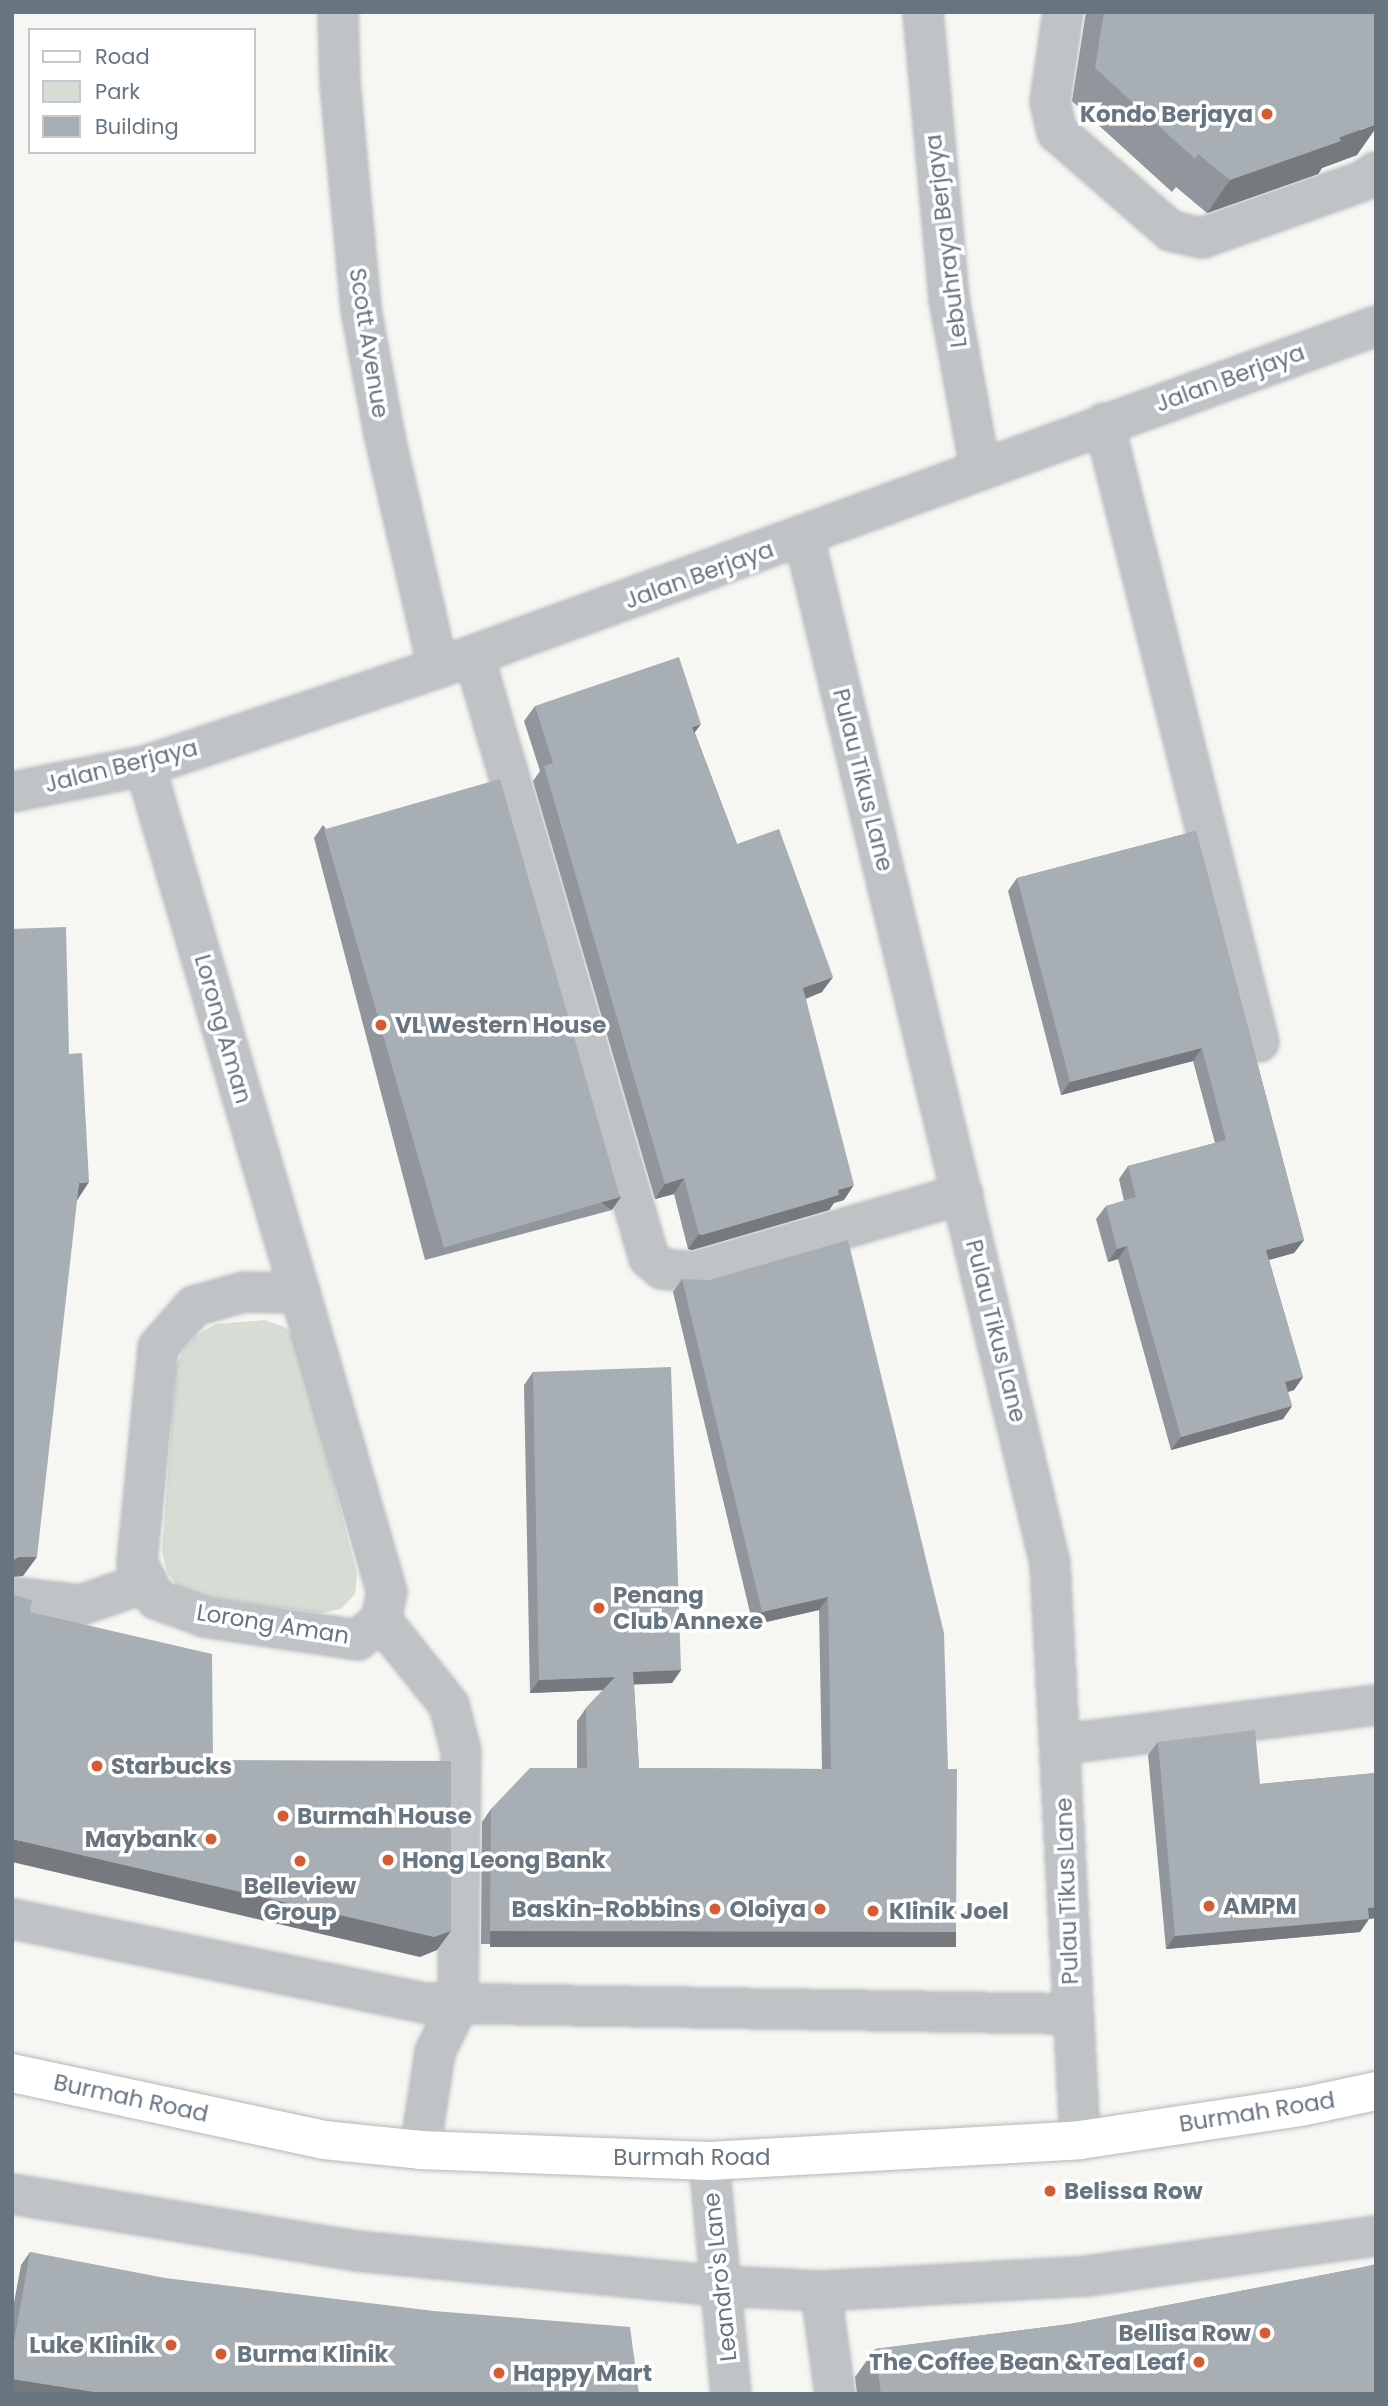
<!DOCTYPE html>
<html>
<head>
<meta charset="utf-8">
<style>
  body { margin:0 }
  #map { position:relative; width:1388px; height:2406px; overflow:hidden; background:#f6f6f3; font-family:Poppins,sans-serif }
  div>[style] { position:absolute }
  .green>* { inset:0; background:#d7dcd4 }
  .roads { filter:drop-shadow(0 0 2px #b3b7ba) drop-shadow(0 0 2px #b3b7ba) }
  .minor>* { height:38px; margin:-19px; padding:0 19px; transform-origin:19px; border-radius:19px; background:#bfc3c6 }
  .major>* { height:38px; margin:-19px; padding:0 19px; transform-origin:19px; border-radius:19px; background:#fff }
  .wall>* { inset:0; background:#90969b }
  .shaded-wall>* { inset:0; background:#767a7e; transform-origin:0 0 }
  .building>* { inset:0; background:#a8afb4; transform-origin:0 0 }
  .dots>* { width:19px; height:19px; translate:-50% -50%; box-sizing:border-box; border:4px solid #fff; border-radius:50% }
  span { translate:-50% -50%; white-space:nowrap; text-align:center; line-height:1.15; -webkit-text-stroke:7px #fff; paint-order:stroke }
  .poi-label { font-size:23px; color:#677581; font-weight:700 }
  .right { translate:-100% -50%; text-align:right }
  .left { translate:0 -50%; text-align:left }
  .street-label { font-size:23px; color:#677581 }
  .frame { position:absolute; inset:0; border:14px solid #677581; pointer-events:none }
  .legend { position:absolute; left:28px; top:28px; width:228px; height:126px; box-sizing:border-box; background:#fff; border:2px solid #c2c8cd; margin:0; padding:9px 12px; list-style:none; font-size:21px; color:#677581 }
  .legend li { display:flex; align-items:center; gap:14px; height:35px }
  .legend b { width:35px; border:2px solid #c2c8cd }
</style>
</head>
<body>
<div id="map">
  <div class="green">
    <div style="clip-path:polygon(265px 1320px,285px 1327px,297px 1341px,357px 1574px,355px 1594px,341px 1609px,322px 1613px,194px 1596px,178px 1587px,167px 1572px,162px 1551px,176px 1367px,182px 1352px,197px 1335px,216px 1324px)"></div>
  </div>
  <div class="roads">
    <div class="minor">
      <div style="left:338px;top:12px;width:71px;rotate:88.4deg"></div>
      <div style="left:340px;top:83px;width:228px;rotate:84.7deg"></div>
      <div style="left:361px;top:310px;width:130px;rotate:79.4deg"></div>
      <div style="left:385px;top:438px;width:236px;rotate:77deg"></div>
      <div style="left:923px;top:12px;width:288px;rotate:84.8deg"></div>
      <div style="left:949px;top:299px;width:172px;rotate:79.6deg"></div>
      <div style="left:1063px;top:12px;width:91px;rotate:98.2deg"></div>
      <div style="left:1050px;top:102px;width:31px;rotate:77deg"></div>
      <div style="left:1057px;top:132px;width:151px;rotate:41deg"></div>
      <div style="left:1171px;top:231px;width:32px;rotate:13deg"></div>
      <div style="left:1202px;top:238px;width:171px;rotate:-19.5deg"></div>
      <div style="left:1363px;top:181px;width:16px;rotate:-35deg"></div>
      <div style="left:1104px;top:423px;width:638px;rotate:75.94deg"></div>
      <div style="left:804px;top:537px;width:1055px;rotate:76.52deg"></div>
      <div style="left:1050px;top:1563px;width:578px;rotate:87.02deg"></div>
      <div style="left:474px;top:656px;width:627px;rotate:73.79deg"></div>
      <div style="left:649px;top:1258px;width:17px;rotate:40deg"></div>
      <div style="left:662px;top:1269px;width:32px;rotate:5deg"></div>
      <div style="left:694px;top:1272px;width:280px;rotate:-16.2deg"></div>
      <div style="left:145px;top:766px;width:549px;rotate:73.61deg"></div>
      <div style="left:300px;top:1293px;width:311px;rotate:73.8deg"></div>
      <div style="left:387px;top:1592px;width:29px;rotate:102deg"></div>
      <div style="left:381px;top:1620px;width:30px;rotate:139deg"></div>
      <div style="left:358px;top:1640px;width:155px;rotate:-171.5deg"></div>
      <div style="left:205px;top:1617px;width:52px;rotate:-159.8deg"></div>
      <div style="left:156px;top:1599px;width:41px;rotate:-117.8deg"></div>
      <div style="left:137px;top:1563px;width:217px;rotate:-84.4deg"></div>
      <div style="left:158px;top:1347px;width:55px;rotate:-48.7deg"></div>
      <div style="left:194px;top:1306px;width:52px;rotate:-15.6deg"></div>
      <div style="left:244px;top:1292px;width:56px;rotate:1deg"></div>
      <div style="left:12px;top:792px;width:136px;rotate:-11.1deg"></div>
      <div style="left:145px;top:766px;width:309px;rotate:-18.5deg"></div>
      <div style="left:438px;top:668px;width:998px;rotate:-20.03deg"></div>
      <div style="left:12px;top:1597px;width:69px;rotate:6.6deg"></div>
      <div style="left:81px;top:1605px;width:70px;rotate:-19.2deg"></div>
      <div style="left:381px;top:1620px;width:109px;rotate:51.3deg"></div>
      <div style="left:449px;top:1705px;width:48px;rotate:75.4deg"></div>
      <div style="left:461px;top:1751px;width:254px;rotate:90.7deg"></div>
      <div style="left:458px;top:2005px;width:52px;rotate:116.1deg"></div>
      <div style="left:435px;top:2052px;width:99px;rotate:98.7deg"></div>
      <div style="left:1063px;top:1744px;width:315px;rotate:-7.1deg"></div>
      <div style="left:12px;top:1919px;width:420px;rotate:11.5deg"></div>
      <div style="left:424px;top:2003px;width:648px;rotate:0.97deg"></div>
      <div style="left:709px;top:2161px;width:234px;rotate:84.6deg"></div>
      <div style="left:12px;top:2194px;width:349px;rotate:9.4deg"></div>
      <div style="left:356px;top:2251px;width:368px;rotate:5.5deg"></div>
      <div style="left:722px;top:2286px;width:99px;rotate:2.9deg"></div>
      <div style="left:821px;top:2291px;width:266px;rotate:-3.2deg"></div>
      <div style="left:1087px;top:2276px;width:292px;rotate:-7.9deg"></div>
      <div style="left:821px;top:2291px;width:104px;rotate:82.3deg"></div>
    </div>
    <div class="major">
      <div style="left:12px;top:2073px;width:319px;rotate:12.1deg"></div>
      <div style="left:324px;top:2140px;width:97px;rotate:5.9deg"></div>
      <div style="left:420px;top:2150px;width:289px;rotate:2.2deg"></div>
      <div style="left:709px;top:2161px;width:372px;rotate:-3.2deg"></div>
      <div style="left:1080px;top:2140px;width:223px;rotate:-8.5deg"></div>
      <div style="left:1301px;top:2107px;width:77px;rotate:-12deg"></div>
    </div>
  </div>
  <div class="wall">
    <div style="clip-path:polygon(1086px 12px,1376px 12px,1357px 155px,1322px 168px,1318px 174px,1207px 213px,1176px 187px,1172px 192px,1072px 101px)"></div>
    <div style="clip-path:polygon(535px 706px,695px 733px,737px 844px,822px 992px,806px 999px,844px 1200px,834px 1203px,829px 1210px,692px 1250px,688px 1249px,674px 1194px,655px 1199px,533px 781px,540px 771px,524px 721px)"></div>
    <div style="clip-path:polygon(323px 825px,612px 1210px,425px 1260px,314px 838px)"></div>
    <div style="clip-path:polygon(1196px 831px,1304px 1240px,1294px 1253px,1269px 1260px,1303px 1377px,1294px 1390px,1288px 1392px,1292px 1406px,1283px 1419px,1171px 1450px,1118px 1259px,1108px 1262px,1096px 1219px,1106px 1206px,1124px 1201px,1119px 1179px,1128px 1166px,1215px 1143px,1193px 1061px,1061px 1095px,1008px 891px,1017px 878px)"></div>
    <div style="clip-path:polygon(682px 1279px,948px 1769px,956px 1932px,947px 1945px,481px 1944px,482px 1822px,491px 1809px,577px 1768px,577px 1721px,586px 1708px,603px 1690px,530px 1693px,524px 1385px,533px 1372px,681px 1670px,672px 1683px,634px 1684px,639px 1768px,822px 1769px,819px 1610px,753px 1625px,673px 1292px)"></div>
    <div style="clip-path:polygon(1158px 1742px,1260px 1784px,1376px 1773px,1376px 1918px,1369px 1919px,1360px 1932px,1166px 1949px,1148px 1755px)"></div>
    <div style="clip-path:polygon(30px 2252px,639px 2394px,12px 2393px,12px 2313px,21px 2265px)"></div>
    <div style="clip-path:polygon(1359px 2268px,1376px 2394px,857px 2394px,855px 2377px,875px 2349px,1070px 2324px)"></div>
  </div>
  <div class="shaded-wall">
    <div style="clip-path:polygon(1376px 124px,1376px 128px,1357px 155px,1322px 168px,1318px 174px,1207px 213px,1230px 180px)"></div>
    <div style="clip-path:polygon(701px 724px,690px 739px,692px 727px)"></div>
    <div style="clip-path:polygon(833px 977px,822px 992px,793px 1003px,803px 988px)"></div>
    <div style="clip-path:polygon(1202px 1048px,1193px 1061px,1061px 1095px,1070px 1082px)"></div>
    <div style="clip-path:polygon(684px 1178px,674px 1194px,655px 1199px,665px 1184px)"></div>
    <div style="clip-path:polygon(89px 1182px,76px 1202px,79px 1183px)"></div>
    <div style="clip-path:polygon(854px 1185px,844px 1200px,834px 1203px,829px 1210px,692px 1250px,688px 1249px,699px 1234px,838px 1190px)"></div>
    <div style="left:621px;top:1197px;width:16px;height:194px;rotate:125deg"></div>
    <div style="clip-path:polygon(1304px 1240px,1294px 1253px,1257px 1263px,1266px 1250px)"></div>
    <div style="clip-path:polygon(1127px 1246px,1118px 1259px,1108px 1262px,1117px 1249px)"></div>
    <div style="clip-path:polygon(1303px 1377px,1294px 1390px,1276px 1395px,1285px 1382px)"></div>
    <div style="clip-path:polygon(1292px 1406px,1283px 1419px,1171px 1450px,1181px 1437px)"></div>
    <div style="clip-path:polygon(18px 1557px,37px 1557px,23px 1576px,12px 1577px,12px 1561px)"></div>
    <div style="clip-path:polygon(828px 1597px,819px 1610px,753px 1625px,762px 1612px)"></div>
    <div style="clip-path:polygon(681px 1670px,672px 1683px,624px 1685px,633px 1672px)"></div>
    <div style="clip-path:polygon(615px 1677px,606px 1690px,530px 1693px,539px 1680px)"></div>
    <div style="clip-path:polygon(12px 1839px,451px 1931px,437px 1950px,420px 1957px,12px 1862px)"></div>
    <div style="clip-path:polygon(1376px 1907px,1376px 1918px,1369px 1919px,1360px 1932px,1166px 1949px,1175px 1936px)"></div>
    <div style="left:490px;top:1931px;width:466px;height:16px"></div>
    <div style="clip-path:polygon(12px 2379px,107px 2394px,15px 2394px,12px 2393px)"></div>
  </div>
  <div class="building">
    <div style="clip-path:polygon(1104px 12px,1376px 12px,1376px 124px,1339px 137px,1341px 141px,1230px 180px,1198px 154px,1195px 159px,1095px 68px)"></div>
    <div style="clip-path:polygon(679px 657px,701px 724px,692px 727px,737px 844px,779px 829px,833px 977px,803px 988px,854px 1185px,838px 1190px,839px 1195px,702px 1235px,699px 1234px,684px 1178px,665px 1184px,544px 766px,553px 763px,535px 706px)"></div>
    <div style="left:500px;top:779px;width:435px;height:183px;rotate:74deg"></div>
    <div style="clip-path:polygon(1196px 831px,1304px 1240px,1266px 1250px,1303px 1377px,1285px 1382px,1292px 1406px,1181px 1437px,1127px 1246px,1117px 1249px,1106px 1206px,1136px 1197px,1128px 1166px,1226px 1140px,1202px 1048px,1070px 1082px,1017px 878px)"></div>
    <div style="clip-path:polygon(66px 927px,69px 1054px,82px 1053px,89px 1182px,79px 1183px,37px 1557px,18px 1557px,12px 1561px,12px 929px)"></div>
    <div style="clip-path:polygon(848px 1240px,944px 1633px,948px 1769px,957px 1769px,956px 1932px,490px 1931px,491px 1809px,530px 1768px,587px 1768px,586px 1708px,615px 1677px,539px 1680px,533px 1372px,671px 1367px,681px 1670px,633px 1672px,639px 1768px,831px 1769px,828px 1597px,762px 1612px,682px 1279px,709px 1280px)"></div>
    <div style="clip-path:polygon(12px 1594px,13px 1595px,32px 1600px,30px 1612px,212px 1654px,213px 1760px,451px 1761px,451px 1931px,434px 1937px,12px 1839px)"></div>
    <div style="clip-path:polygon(1255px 1730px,1260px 1784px,1376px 1773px,1376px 1907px,1368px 1908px,1369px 1919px,1175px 1936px,1158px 1742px)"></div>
    <div style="clip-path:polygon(30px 2252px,165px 2278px,434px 2311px,630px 2327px,639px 2394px,107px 2394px,12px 2379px,12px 2353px)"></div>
    <div style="clip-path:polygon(1376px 2264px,1376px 2394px,881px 2394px,875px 2349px,1070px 2324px,1359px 2268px)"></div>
  </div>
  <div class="dots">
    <div style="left:1267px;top:114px;background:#d65a32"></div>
    <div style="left:381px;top:1025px;background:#d65a32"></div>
    <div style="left:599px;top:1608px;background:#d65a32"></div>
    <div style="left:97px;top:1766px;background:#d65a32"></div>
    <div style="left:283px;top:1816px;background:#d65a32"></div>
    <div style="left:211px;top:1839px;background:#d65a32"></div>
    <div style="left:388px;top:1860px;background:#d65a32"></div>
    <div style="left:300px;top:1861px;background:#d65a32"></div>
    <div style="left:1209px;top:1906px;background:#d65a32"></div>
    <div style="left:715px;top:1909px;background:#d65a32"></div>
    <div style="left:820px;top:1909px;background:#d65a32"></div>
    <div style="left:873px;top:1911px;background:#d65a32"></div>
    <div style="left:1050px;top:2191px;background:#d65a32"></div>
    <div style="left:1265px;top:2333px;background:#d65a32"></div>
    <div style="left:171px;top:2345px;background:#d65a32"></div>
    <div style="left:221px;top:2354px;background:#d65a32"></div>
    <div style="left:1199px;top:2362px;background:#d65a32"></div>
    <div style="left:499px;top:2373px;background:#d65a32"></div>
  </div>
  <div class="poi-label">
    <span class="right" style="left:1253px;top:114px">Kondo Berjaya</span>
    <span class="left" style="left:395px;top:1025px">VL Western House</span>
    <span class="left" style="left:613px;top:1608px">Penang<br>Club Annexe</span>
    <span class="left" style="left:111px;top:1766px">Starbucks</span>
    <span class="left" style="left:297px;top:1816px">Burmah House</span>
    <span class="right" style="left:197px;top:1839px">Maybank</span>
    <span class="left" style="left:402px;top:1860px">Hong Leong Bank</span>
    <span style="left:300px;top:1899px">Belleview<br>Group</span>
    <span class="left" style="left:1223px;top:1906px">AMPM</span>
    <span class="right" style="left:701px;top:1909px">Baskin-Robbins</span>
    <span class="right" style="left:806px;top:1909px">Oloiya</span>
    <span class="left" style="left:889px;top:1911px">Klinik Joel</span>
    <span class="left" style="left:1064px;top:2191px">Belissa Row</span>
    <span class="right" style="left:1251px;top:2333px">Bellisa Row</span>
    <span class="right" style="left:155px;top:2345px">Luke Klinik</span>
    <span class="left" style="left:237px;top:2354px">Burma Klinik</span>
    <span class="right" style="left:1185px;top:2362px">The Coffee Bean &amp; Tea Leaf</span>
    <span class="left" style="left:513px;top:2373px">Happy Mart</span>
  </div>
  <div class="street-label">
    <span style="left:946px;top:241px;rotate:-97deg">Lebuhraya Berjaya</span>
    <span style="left:369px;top:343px;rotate:81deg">Scott Avenue</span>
    <span style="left:1230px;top:378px;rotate:-20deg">Jalan Berjaya</span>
    <span style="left:699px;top:575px;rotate:-20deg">Jalan Berjaya</span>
    <span style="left:121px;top:766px;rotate:-14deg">Jalan Berjaya</span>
    <span style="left:863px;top:780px;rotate:76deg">Pulau Tikus Lane</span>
    <span style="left:223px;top:1029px;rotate:74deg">Lorong Aman</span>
    <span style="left:996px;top:1331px;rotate:76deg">Pulau Tikus Lane</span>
    <span style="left:273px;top:1624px;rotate:9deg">Lorong Aman</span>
    <span style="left:1067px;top:1891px;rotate:-92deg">Pulau Tikus Lane</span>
    <span style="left:131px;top:2098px;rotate:12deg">Burmah Road</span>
    <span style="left:1257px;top:2112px;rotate:-9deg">Burmah Road</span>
    <span style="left:692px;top:2157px">Burmah Road</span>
    <span style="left:720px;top:2277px;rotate:-96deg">Leandro's Lane</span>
  </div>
  <div class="frame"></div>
  <ul class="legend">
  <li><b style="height:9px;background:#fff"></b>Road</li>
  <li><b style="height:19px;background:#d7dcd4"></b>Park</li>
  <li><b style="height:19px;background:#a8afb4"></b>Building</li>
  </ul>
</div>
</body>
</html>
